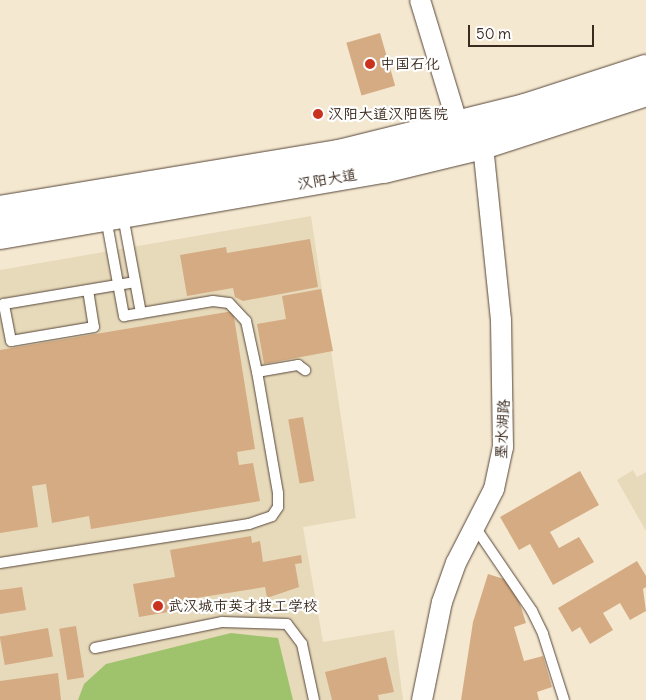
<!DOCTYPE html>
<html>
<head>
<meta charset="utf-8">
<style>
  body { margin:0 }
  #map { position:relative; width:646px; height:700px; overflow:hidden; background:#f4e8d0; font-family:Delius,"LXGW WenKai TC",sans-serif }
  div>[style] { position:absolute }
  .built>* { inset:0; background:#e7daba }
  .green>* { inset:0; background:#9fc36d }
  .building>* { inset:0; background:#d5ab83; transform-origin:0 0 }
  .roads { filter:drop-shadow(0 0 1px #574639) drop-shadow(0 0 1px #574639) }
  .lane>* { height:10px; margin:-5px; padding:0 5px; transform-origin:5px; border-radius:5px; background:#fff }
  .street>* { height:20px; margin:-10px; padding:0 10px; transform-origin:10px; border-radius:10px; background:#fff }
  .primary>* { height:28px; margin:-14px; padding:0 14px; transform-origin:14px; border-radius:14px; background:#fff }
  .dots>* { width:14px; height:14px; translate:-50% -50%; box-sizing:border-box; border:2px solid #fff; border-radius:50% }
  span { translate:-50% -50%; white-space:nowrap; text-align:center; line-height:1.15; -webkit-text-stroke:4.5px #fff; paint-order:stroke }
  .poi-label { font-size:15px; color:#3b2a1e }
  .left { translate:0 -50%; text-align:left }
  .street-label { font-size:15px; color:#3b2a1e }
  .scale { position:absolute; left:468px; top:25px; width:126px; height:22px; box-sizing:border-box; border:2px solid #3b2a1e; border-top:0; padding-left:6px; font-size:15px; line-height:18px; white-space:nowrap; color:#3b2a1e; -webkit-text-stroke:4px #fff; paint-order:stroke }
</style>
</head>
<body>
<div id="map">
  <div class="built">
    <div style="clip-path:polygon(311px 216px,356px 518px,303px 527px,323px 642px,394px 630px,403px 700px,0 700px,0 270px)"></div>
    <div style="clip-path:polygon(633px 470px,637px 477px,646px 472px,646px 531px,617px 480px)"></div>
  </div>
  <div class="green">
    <div style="clip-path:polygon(231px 633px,278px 638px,293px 700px,78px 700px,84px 684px,106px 664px)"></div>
  </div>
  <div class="building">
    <div style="left:380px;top:33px;width:55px;height:35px;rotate:74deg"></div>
    <div style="clip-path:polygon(310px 239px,318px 287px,243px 301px,235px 297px,233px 288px,187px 296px,180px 255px,226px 247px,227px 253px)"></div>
    <div style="clip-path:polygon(321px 289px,333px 351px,264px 364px,257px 324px,286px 319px,282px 296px)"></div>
    <div style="clip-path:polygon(233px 311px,255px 449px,237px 452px,239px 465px,253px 463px,260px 501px,91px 529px,89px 516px,52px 523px,46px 484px,32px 486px,38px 527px,0 533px,0 350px)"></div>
    <div style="left:303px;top:417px;width:65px;height:15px;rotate:80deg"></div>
    <div style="clip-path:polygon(580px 471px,599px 505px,550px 532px,559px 548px,579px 537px,594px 562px,553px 585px,530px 544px,519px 550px,500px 517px)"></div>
    <div style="clip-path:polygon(251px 536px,252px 543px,260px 541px,263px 562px,301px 555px,302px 563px,295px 564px,299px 587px,267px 598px,265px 587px,184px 600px,186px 609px,139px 617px,133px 584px,175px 577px,170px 550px)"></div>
    <div style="clip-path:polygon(637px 561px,646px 576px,646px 587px,643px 589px,646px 611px,630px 620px,620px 603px,603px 613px,613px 630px,590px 644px,580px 627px,572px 632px,558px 608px)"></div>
    <div style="clip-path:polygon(488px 574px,507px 580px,520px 604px,526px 623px,514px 627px,524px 661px,543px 656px,552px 687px,537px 692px,539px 700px,461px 700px,473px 622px)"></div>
    <div style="clip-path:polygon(22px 587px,26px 610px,0 614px,0 590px)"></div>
    <div style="left:76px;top:626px;width:52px;height:17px;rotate:81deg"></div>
    <div style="left:48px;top:628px;width:29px;height:49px;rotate:80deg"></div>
    <div style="clip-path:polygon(386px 657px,394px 692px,378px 695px,379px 700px,332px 700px,325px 672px)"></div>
    <div style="clip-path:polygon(58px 673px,61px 700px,0 700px,0 681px)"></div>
  </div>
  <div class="roads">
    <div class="lane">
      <div style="left:123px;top:216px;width:99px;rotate:79.5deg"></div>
      <div style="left:106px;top:218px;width:100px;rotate:79.6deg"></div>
      <div style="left:124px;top:316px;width:90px;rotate:-9.6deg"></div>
      <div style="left:213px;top:301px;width:16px;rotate:7deg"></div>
      <div style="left:229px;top:303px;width:25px;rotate:47deg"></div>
      <div style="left:246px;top:321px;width:52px;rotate:77.8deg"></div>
      <div style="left:88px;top:290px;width:37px;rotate:81deg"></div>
      <div style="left:94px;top:327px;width:84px;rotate:170.4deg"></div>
      <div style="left:11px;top:341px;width:38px;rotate:-101deg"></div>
      <div style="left:4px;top:304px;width:133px;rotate:-9.5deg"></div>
      <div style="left:475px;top:527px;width:102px;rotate:55.8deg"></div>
      <div style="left:532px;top:611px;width:25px;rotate:64deg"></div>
      <div style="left:543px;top:634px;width:69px;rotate:72.3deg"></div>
      <div style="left:0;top:563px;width:252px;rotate:-8.9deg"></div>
      <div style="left:249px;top:524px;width:24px;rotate:-19deg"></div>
      <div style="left:272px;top:516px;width:11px;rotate:-56deg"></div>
      <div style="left:278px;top:507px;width:14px;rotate:-90deg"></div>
      <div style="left:278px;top:493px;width:123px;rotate:-99.8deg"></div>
      <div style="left:257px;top:372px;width:42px;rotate:-9.7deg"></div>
      <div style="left:298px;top:365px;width:9px;rotate:36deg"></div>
      <div style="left:95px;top:648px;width:130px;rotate:-11.6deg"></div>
      <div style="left:222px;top:622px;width:65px;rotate:1.8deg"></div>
      <div style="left:287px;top:624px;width:25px;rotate:53deg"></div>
      <div style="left:302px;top:644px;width:57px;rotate:77.9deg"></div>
    </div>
    <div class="street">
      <div style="left:420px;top:0;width:131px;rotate:73.1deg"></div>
      <div style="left:422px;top:700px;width:100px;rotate:-78.5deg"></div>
      <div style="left:442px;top:602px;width:41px;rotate:-70.3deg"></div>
      <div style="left:456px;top:563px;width:83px;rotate:-62.8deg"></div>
      <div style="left:494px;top:489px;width:43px;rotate:-77.9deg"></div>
      <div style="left:503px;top:447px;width:127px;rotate:-90.9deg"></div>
      <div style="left:501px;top:320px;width:176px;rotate:-95.9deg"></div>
    </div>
    <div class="primary">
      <div style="left:0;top:210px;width:344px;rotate:-9.4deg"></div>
      <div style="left:339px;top:154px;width:192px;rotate:-13.9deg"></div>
      <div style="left:525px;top:108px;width:127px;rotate:-17.9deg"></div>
      <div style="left:0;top:235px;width:390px;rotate:-9.8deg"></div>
      <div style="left:384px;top:169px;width:102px;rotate:-13.6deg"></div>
      <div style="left:483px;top:145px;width:171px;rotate:-18deg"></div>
    </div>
  </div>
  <div class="dots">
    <div style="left:370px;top:64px;background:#c8321e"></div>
    <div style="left:318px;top:114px;background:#c8321e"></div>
    <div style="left:158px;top:606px;background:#c8321e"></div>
  </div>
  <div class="poi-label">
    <span class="left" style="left:380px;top:64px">中国石化</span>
    <span class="left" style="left:328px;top:114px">汉阳大道汉阳医院</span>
    <span class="left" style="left:168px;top:606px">武汉城市英才技工学校</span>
  </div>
  <div class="street-label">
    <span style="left:327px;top:179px;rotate:-10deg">汉阳大道</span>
    <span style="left:502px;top:429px;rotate:-87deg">墨水湖路</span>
  </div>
  <div class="scale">50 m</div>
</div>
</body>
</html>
